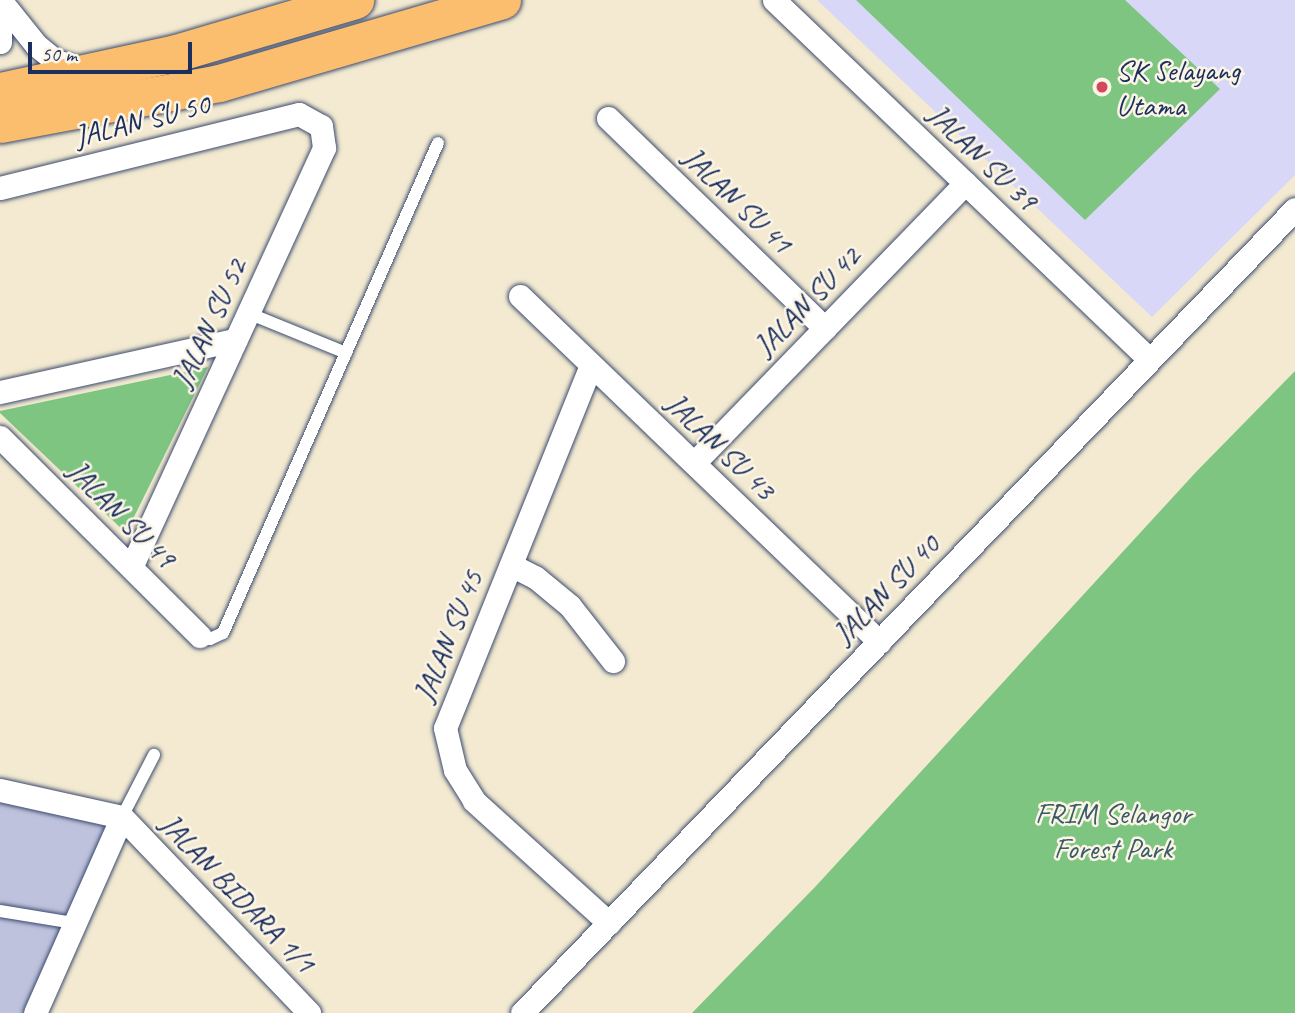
<!DOCTYPE html>
<html>
<head>
<meta charset="utf-8">
<style>
  body { margin:0 }
  #map { position:relative; width:1295px; height:1013px; overflow:hidden; background:#f3ead1; font-family:Caveat,sans-serif }
  div>[style] { position:absolute }
  .built>* { inset:0; background:#d8d7f8 }
  .industrial>* { inset:0; background:#bfc2dd }
  .green>* { inset:0; background:#7ec581 }
  .roads { filter:drop-shadow(0 0 2px #3b4b6f) drop-shadow(0 0 2px #3b4b6f) }
  .service>* { height:12px; margin:-6px; padding:0 6px; transform-origin:6px; border-radius:6px; background:#fff }
  .minor>* { height:23px; margin:-11.5px; padding:0 11.5px; transform-origin:11.5px; border-radius:11.5px; background:#fff }
  .primary>* { height:37px; margin:-18.5px; padding:0 18.5px; transform-origin:18.5px; border-radius:18.5px; background:#fbbd6e }
  .dots>* { width:19px; height:19px; translate:-50% -50%; box-sizing:border-box; border:4px solid #fcf5e5; border-radius:50% }
  span { translate:-50% -50%; white-space:nowrap; text-align:center; line-height:1.15; -webkit-text-stroke:5px #fcf5e5; paint-order:stroke }
  .poi-label { font-size:30px; color:#1b2f5e }
  .left { translate:0 -50%; text-align:left }
  .street-label { font-size:30px; color:#1b2f5e }
  .park-label { font-size:30px; color:#395c68 }
  .scale { position:absolute; left:28px; top:42px; width:164px; height:32px; box-sizing:border-box; border:4px solid #1b2f5e; border-top:0; padding-left:9px; font-size:21px; line-height:24px; white-space:nowrap; color:#1b2f5e; -webkit-text-stroke:5px #fcf5e5; paint-order:stroke }
</style>
</head>
<body>
<div id="map">
  <div class="built">
    <div style="clip-path:polygon(817px 0,1295px 0,1295px 175px,1152px 317px)"></div>
  </div>
  <div class="industrial">
    <div style="clip-path:polygon(0 798px,110px 824px,26px 1013px,0 1013px)"></div>
  </div>
  <div class="green">
    <div style="clip-path:polygon(856px 0,1125px 0,1220px 89px,1085px 220px)"></div>
    <div style="clip-path:polygon(208px 367px,126px 533px,0 413px,0 411px)"></div>
    <div style="clip-path:polygon(1295px 371px,1295px 1013px,692px 1013px,816px 886px,1196px 472px)"></div>
  </div>
  <div class="roads">
    <div class="service">
      <div style="left:248px;top:313px;width:106px;rotate:22.2deg"></div>
      <div style="left:200px;top:636px;width:10px;rotate:17deg"></div>
      <div style="left:210px;top:639px;width:14px;rotate:-25deg"></div>
      <div style="left:223px;top:633px;width:535px;rotate:-66.31deg"></div>
      <div style="left:122px;top:817px;width:70px;rotate:-62.7deg"></div>
      <div style="left:0;top:911px;width:74px;rotate:9.3deg"></div>
    </div>
    <div class="minor">
      <div style="left:0;top:0;width:58px;rotate:51.3deg"></div>
      <div style="left:36px;top:45px;width:26px;rotate:39deg"></div>
      <div style="left:56px;top:61px;width:29px;rotate:18deg"></div>
      <div style="left:774px;top:0;width:519px;rotate:43.75deg"></div>
      <div style="left:0;top:26px;width:16px;rotate:90deg"></div>
      <div style="left:608px;top:118px;width:302px;rotate:44.1deg"></div>
      <div style="left:0;top:188px;width:308px;rotate:-13.9deg"></div>
      <div style="left:299px;top:114px;width:25px;rotate:29deg"></div>
      <div style="left:321px;top:126px;width:22px;rotate:82deg"></div>
      <div style="left:324px;top:148px;width:461px;rotate:114.7deg"></div>
      <div style="left:520px;top:296px;width:499px;rotate:43.9deg"></div>
      <div style="left:591px;top:365px;width:391px;rotate:111.9deg"></div>
      <div style="left:445px;top:728px;width:43px;rotate:76.6deg"></div>
      <div style="left:455px;top:770px;width:36px;rotate:58deg"></div>
      <div style="left:474px;top:801px;width:182px;rotate:42.1deg"></div>
      <div style="left:0;top:392px;width:241px;rotate:-12.5deg"></div>
      <div style="left:0;top:437px;width:282px;rotate:44.9deg"></div>
      <div style="left:694px;top:463px;width:390px;rotate:-45.9deg"></div>
      <div style="left:511px;top:565px;width:27px;rotate:27deg"></div>
      <div style="left:535px;top:577px;width:45px;rotate:39.6deg"></div>
      <div style="left:570px;top:606px;width:70px;rotate:52deg"></div>
      <div style="left:0;top:790px;width:125px;rotate:12.5deg"></div>
      <div style="left:122px;top:817px;width:271px;rotate:46.3deg"></div>
      <div style="left:35px;top:1013px;width:214px;rotate:-66.1deg"></div>
      <div style="left:522px;top:1013px;width:1115px;rotate:-46.13deg"></div>
    </div>
    <div class="primary">
      <div style="left:0;top:91px;width:180px;rotate:-12.2deg"></div>
      <div style="left:176px;top:53px;width:187px;rotate:-16.5deg"></div>
      <div style="left:0;top:124px;width:223px;rotate:-10.6deg"></div>
      <div style="left:219px;top:83px;width:295px;rotate:-16.3deg"></div>
    </div>
  </div>
  <div class="dots">
    <div style="left:1102px;top:87px;background:#d1495b"></div>
  </div>
  <div class="poi-label">
    <span class="left" style="left:1116px;top:87px">SK Selayang<br>Utama</span>
  </div>
  <div class="street-label">
    <span style="left:142px;top:120px;rotate:-14deg">JALAN SU 50</span>
    <span style="left:983px;top:157px;rotate:44deg">JALAN SU 39</span>
    <span style="left:738px;top:200px;rotate:44deg">JALAN SU 41</span>
    <span style="left:807px;top:301px;rotate:-46deg">JALAN SU 42</span>
    <span style="left:209px;top:323px;rotate:-65deg">JALAN SU 52</span>
    <span style="left:721px;top:446px;rotate:44deg">JALAN SU 43</span>
    <span style="left:122px;top:514px;rotate:45deg">JALAN SU 49</span>
    <span style="left:886px;top:589px;rotate:-46deg">JALAN SU 40</span>
    <span style="left:448px;top:636px;rotate:-68deg">JALAN SU 45</span>
    <span style="left:238px;top:893px;rotate:46deg">JALAN BIDARA 1/1</span>
  </div>
  <div class="park-label">
    <span style="left:1113px;top:830px">FRIM Selangor<br>Forest Park</span>
  </div>
  <div class="scale">50 m</div>
</div>
</body>
</html>
